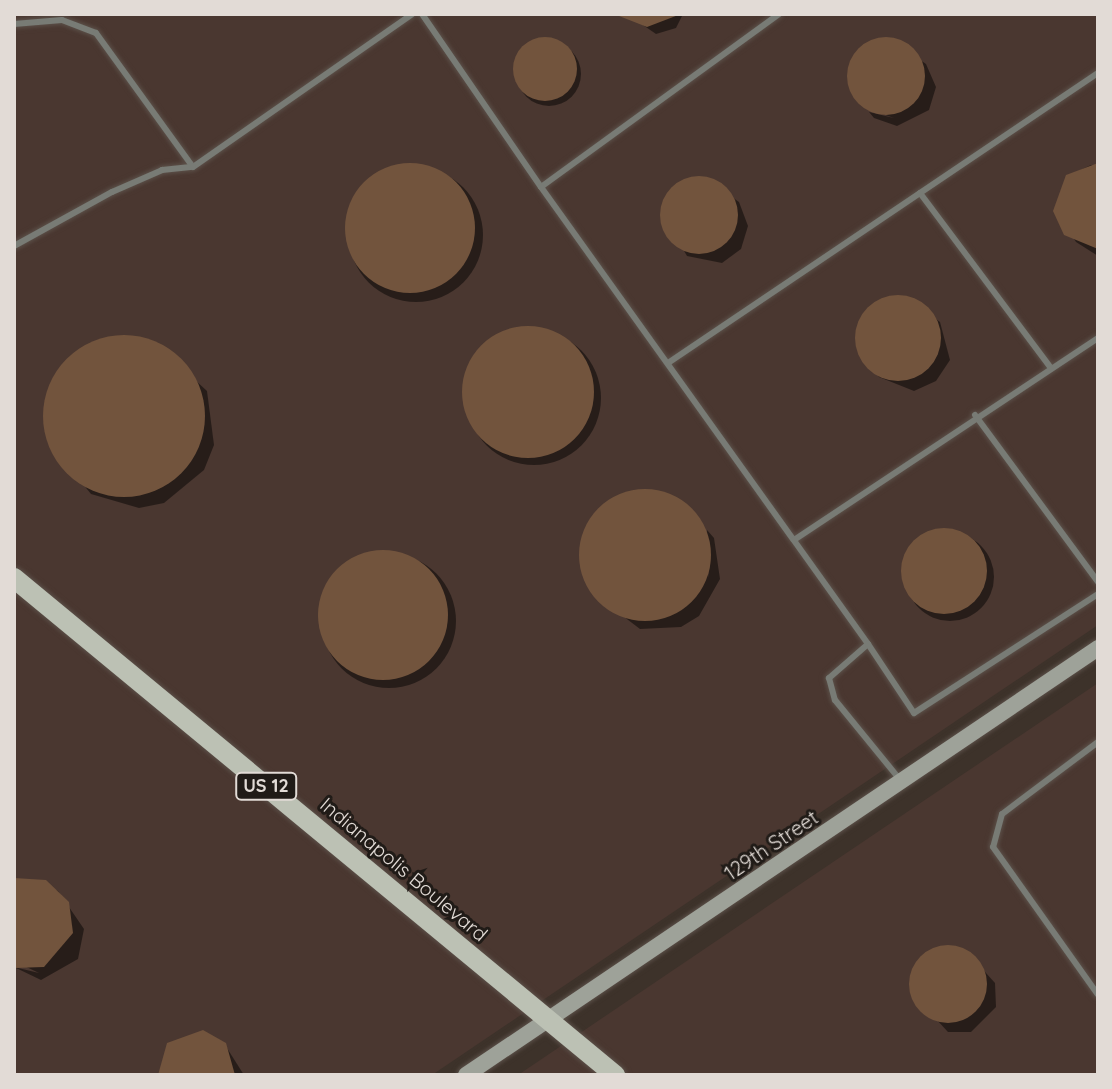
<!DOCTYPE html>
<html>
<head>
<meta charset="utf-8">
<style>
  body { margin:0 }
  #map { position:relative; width:1112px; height:1089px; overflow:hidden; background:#3d322a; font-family:Quicksand,sans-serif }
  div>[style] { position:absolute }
  .industrial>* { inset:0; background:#4a3730 }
  .shadow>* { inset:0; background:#0007 }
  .round { border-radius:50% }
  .building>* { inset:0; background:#72543d }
  .roads { filter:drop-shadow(0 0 2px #5b5049) drop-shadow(0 0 2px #5b5049) }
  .service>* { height:6px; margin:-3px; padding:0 3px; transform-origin:3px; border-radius:3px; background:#787b75 }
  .secondary>* { height:16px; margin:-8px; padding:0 8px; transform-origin:8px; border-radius:8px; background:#9ea299 }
  .primary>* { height:20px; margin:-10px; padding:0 10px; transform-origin:10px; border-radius:10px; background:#bcc1b4 }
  span { translate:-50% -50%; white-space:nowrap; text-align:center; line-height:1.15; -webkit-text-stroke:6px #201b17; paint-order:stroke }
  .shield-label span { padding:2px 6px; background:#201b17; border:2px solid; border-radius:6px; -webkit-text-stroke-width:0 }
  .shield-label { font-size:18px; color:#e2dbd6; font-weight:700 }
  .street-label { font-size:20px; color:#e2dbd6 }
  .frame { position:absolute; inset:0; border:16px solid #e2dbd6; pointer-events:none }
</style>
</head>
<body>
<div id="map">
  <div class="industrial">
    <div style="clip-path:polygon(14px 14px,1098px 14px,1098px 625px,432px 1075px,14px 1075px)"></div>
    <div style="clip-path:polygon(1098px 683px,1098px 1075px,518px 1075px)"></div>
  </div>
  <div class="shadow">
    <div style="clip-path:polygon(627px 14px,683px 14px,676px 28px,656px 34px)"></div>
    <div style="clip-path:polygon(892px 40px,926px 64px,936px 87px,929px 110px,897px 126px,874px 118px,869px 112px,894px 118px,865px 108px,850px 85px,859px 51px)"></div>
    <div class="round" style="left:517px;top:42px;width:64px;height:64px"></div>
    <div style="clip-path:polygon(1091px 165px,1098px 168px,1098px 256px,1076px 242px,1056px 211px,1068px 176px)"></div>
    <div class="round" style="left:349px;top:168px;width:134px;height:134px"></div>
    <div style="clip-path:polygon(705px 178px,739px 202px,748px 226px,741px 249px,722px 263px,687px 256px,661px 211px,671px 190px)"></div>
    <div style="clip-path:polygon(906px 297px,940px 322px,950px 360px,936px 381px,914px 391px,879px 377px,857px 343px,869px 308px)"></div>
    <div class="round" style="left:467px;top:331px;width:134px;height:134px"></div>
    <div style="clip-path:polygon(101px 340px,155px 343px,207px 391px,214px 445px,204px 470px,164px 503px,139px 508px,91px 494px,49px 442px,48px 393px,59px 370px)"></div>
    <div style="clip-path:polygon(630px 493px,672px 497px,702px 525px,709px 578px,707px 530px,714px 538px,720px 579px,699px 616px,681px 627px,640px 629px,594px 594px,581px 554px,585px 534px,610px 501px)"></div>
    <div class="round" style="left:906px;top:533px;width:88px;height:88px"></div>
    <div class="round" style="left:322px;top:554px;width:134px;height:134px"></div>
    <div style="clip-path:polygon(30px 879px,58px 891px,84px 929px,78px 959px,41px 980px,14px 967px,39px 973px,14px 961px,14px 883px)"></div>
    <div style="clip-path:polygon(942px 948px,967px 952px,995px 983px,996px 1007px,971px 1032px,948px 1032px,912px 993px,921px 959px)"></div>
    <div style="clip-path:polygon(225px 1045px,244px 1075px,161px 1075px)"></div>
  </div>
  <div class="building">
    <div style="clip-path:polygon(614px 14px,681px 14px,647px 27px)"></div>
    <div class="round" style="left:847px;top:37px;width:78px;height:78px"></div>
    <div class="round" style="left:513px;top:37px;width:64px;height:64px"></div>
    <div class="round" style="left:345px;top:163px;width:130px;height:130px"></div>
    <div style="clip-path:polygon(1098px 163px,1098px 249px,1064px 235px,1053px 211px,1066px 175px)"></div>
    <div class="round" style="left:660px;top:176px;width:78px;height:78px"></div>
    <div class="round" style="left:855px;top:295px;width:86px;height:86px"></div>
    <div class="round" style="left:462px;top:326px;width:132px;height:132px"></div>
    <div class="round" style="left:43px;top:335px;width:162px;height:162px"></div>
    <div class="round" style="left:579px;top:489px;width:132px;height:132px"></div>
    <div class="round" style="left:901px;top:528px;width:86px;height:86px"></div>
    <div class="round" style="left:318px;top:550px;width:130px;height:130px"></div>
    <div style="clip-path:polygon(14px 878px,46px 880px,69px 902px,73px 933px,44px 967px,14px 968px)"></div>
    <div class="round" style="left:909px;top:945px;width:78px;height:78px"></div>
    <div style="clip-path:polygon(203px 1030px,226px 1043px,235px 1075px,158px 1075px,167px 1043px)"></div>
  </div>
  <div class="roads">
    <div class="service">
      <div style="left:422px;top:14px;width:210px;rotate:55.5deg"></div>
      <div style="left:779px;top:14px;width:294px;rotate:144deg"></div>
      <div style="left:541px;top:187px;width:562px;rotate:54.41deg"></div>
      <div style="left:868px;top:644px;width:52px;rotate:138.9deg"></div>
      <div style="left:829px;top:678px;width:23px;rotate:75deg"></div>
      <div style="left:835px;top:700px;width:104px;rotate:50.8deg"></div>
      <div style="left:14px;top:24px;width:48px;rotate:-4.8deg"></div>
      <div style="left:62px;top:20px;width:36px;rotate:21deg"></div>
      <div style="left:96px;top:33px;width:165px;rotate:54.1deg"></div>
      <div style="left:193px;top:167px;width:267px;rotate:-34.9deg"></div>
      <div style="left:920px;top:193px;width:219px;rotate:53.2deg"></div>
      <div style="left:14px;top:246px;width:112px;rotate:-28.9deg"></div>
      <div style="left:112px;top:192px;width:55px;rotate:-23.7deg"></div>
      <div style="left:162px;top:170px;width:31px;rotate:-6deg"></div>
      <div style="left:668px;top:363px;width:519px;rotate:-34deg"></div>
      <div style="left:975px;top:415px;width:207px;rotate:53.6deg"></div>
      <div style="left:794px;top:540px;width:365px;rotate:-33.6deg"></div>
      <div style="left:868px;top:644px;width:83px;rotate:56.3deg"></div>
      <div style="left:914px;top:713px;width:219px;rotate:-32.9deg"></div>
      <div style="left:1098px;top:742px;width:120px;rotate:143.1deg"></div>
      <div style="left:1002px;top:814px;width:34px;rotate:105deg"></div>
      <div style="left:993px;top:847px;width:181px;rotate:54.6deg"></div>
    </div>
    <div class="secondary">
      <div style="left:466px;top:1075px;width:763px;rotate:-34.04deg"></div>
    </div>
    <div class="primary">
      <div style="left:14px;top:578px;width:780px;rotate:39.59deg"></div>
    </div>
  </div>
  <div class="shield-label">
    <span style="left:266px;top:786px">US 12</span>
  </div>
  <div class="street-label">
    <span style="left:771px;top:845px;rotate:-34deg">129th Street</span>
    <span style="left:404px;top:869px;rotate:40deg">Indianapolis Boulevard</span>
  </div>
  <div class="frame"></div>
</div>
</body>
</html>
